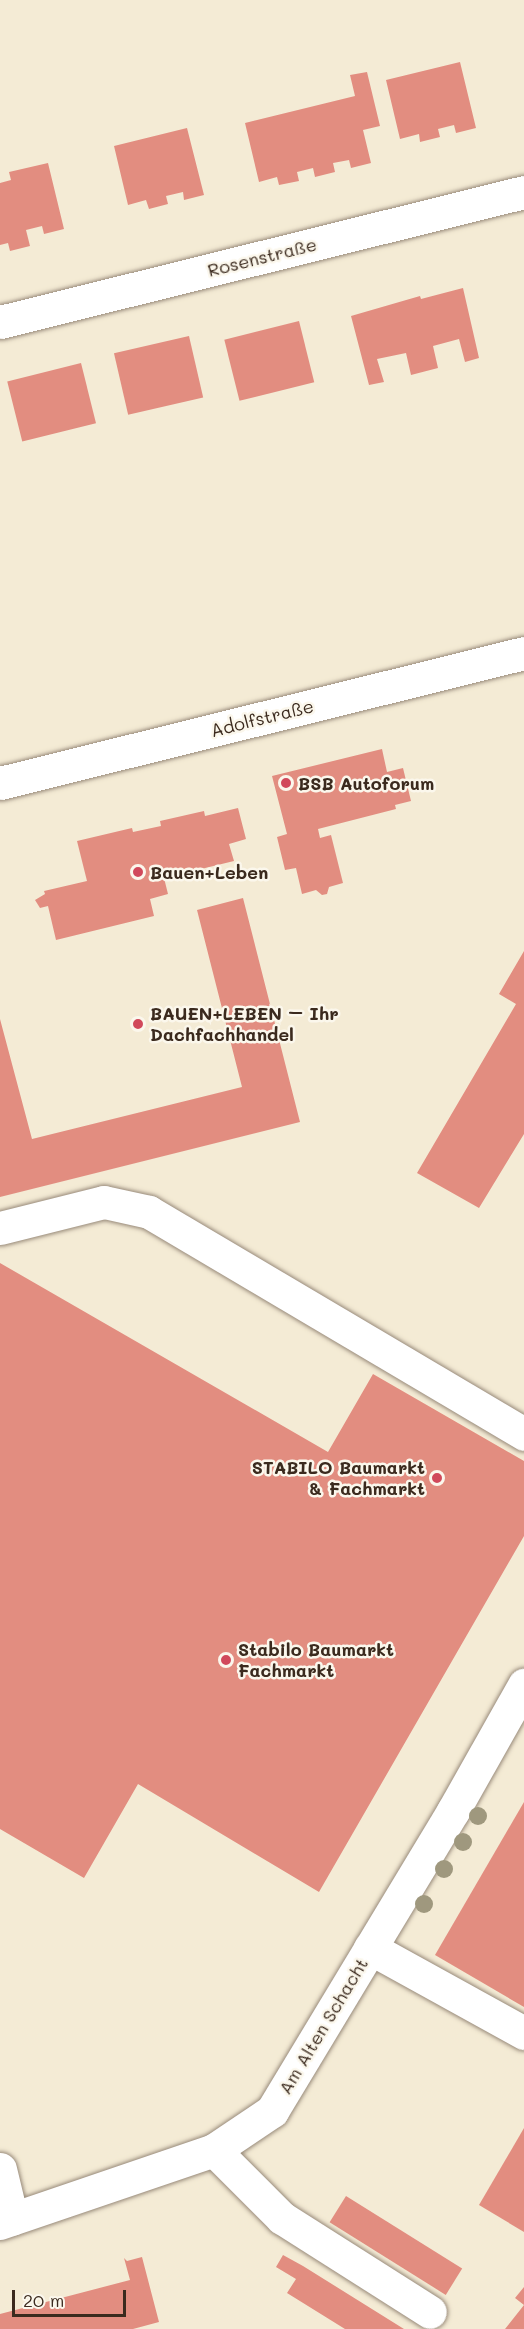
<!DOCTYPE html>
<html>
<head>
<meta charset="utf-8">
<style>
  body { margin:0 }
  #map { position:relative; width:524px; height:2329px; overflow:hidden; background:#f4ebd5; font-family:Mali,sans-serif }
  div>[style] { position:absolute }
  .building>* { inset:0; background:#e28d80; transform-origin:0 0 }
  .roads { filter:drop-shadow(0 0 2px #988a7a) drop-shadow(0 0 2px #988a7a) }
  .minor>* { height:33px; margin:-16.5px; padding:0 16.5px; transform-origin:16.5px; border-radius:16.5px; background:#fff }
  .trees>* { width:18px; height:18px; margin:-9px; border-radius:50%; background:#9f987e }
  .dots>* { width:16px; height:16px; translate:-50% -50%; box-sizing:border-box; border:3px solid #fbf7ec; border-radius:50% }
  span { translate:-50% -50%; white-space:nowrap; text-align:center; line-height:1.15; -webkit-text-stroke:5px #fbf7ec; paint-order:stroke }
  .street-label { font-size:18px; color:#3b2a1e }
  .poi-label { font-size:18px; color:#3b2a1e; font-weight:700 }
  .left { translate:0 -50%; text-align:left }
  .right { translate:-100% -50%; text-align:right }
  .scale { position:absolute; left:12px; top:2290px; width:114px; height:27px; box-sizing:border-box; border:3px solid #3b2a1e; border-top:0; padding-left:8px; font-size:18px; line-height:21px; white-space:nowrap; color:#3b2a1e; -webkit-text-stroke:4px #fbf7ec; paint-order:stroke }
</style>
</head>
<body>
<div id="map">
  <div class="building">
    <div style="clip-path:polygon(460px 62px,476px 128px,456px 133px,454px 125px,438px 129px,440px 137px,420px 142px,419px 134px,400px 139px,386px 80px)"></div>
    <div style="clip-path:polygon(367px 72px,380px 126px,363px 130px,371px 163px,351px 168px,349px 160px,333px 163px,335px 172px,315px 177px,313px 168px,297px 172px,299px 181px,279px 185px,277px 177px,259px 182px,245px 123px,355px 96px,350px 75px)"></div>
    <div style="clip-path:polygon(187px 128px,204px 195px,184px 200px,183px 192px,166px 196px,168px 204px,149px 209px,146px 200px,128px 205px,114px 146px)"></div>
    <div style="clip-path:polygon(48px 163px,64px 229px,44px 234px,42px 226px,26px 230px,30px 246px,10px 251px,8px 243px,0 245px,0 183px,11px 180px,9px 172px)"></div>
    <div style="clip-path:polygon(463px 288px,479px 358px,465px 362px,459px 339px,433px 346px,438px 368px,411px 375px,406px 353px,377px 359px,384px 382px,369px 385px,351px 316px,420px 296px,421px 299px)"></div>
    <div style="left:299px;top:321px;width:63px;height:77px;rotate:76deg"></div>
    <div style="left:189px;top:336px;width:63px;height:77px;rotate:77deg"></div>
    <div style="left:81px;top:363px;width:62px;height:76px;rotate:76deg"></div>
    <div style="clip-path:polygon(382px 749px,387px 772px,403px 768px,411px 801px,395px 805px,396px 809px,318px 829px,320px 838px,331px 835px,343px 883px,329px 887px,327px 894px,322px 895px,316px 890px,302px 894px,296px 868px,285px 870px,277px 837px,287px 834px,272px 776px)"></div>
    <div style="clip-path:polygon(238px 808px,246px 839px,229px 844px,234px 861px,164px 878px,168px 894px,150px 899px,154px 916px,56px 940px,48px 906px,40px 908px,35px 900px,45px 894px,44px 891px,87px 881px,77px 841px,132px 828px,133px 832px,161px 826px,160px 821px,204px 811px,205px 816px)"></div>
    <div style="clip-path:polygon(243px 898px,300px 1122px,0 1197px,0 1019px,32px 1139px,242px 1087px,197px 910px)"></div>
    <div style="clip-path:polygon(524px 951px,524px 1134px,479px 1208px,417px 1173px,516px 1004px,499px 994px)"></div>
    <div style="clip-path:polygon(0 1263px,328px 1452px,373px 1374px,524px 1461px,524px 1536px,319px 1892px,138px 1784px,84px 1878px,0 1829px)"></div>
    <div style="clip-path:polygon(524px 1802px,524px 2007px,435px 1955px)"></div>
    <div style="clip-path:polygon(524px 2128px,524px 2232px,479px 2205px)"></div>
    <div style="left:346px;top:2196px;width:137px;height:31px;rotate:32deg"></div>
    <div style="clip-path:polygon(283px 2255px,303px 2266px,404px 2329px,345px 2329px,287px 2293px,296px 2279px,276px 2267px)"></div>
    <div style="clip-path:polygon(142px 2257px,159px 2322px,133px 2329px,0 2329px,0 2314px,130px 2280px,124px 2258px,127px 2261px)"></div>
    <div style="clip-path:polygon(524px 2287px,524px 2329px,505px 2329px,524px 2305px,515px 2298px)"></div>
  </div>
  <div class="roads">
    <div class="minor">
      <div style="left:0;top:322px;width:540px;rotate:-13.93deg"></div>
      <div style="left:0;top:783px;width:540px;rotate:-13.93deg"></div>
      <div style="left:0;top:1228px;width:107px;rotate:-14deg"></div>
      <div style="left:104px;top:1202px;width:46px;rotate:12.5deg"></div>
      <div style="left:149px;top:1212px;width:436px;rotate:30.6deg"></div>
      <div style="left:370px;top:1948px;width:176px;rotate:28.9deg"></div>
      <div style="left:214px;top:2150px;width:96px;rotate:45deg"></div>
      <div style="left:282px;top:2218px;width:175px;rotate:32.4deg"></div>
      <div style="left:0;top:2169px;width:51px;rotate:76.5deg"></div>
      <div style="left:0;top:2223px;width:226px;rotate:-18.8deg"></div>
      <div style="left:214px;top:2150px;width:70px;rotate:-33.9deg"></div>
      <div style="left:272px;top:2111px;width:350px;rotate:-58.9deg"></div>
      <div style="left:453px;top:1811px;width:145px;rotate:-60.6deg"></div>
    </div>
  </div>
  <div class="trees">
    <div style="left:478px;top:1816px"></div>
    <div style="left:463px;top:1842px"></div>
    <div style="left:444px;top:1869px"></div>
    <div style="left:424px;top:1904px"></div>
  </div>
  <div class="dots">
    <div style="left:286px;top:783px;background:#d1495b"></div>
    <div style="left:138px;top:872px;background:#d1495b"></div>
    <div style="left:138px;top:1024px;background:#d1495b"></div>
    <div style="left:437px;top:1478px;background:#d1495b"></div>
    <div style="left:226px;top:1660px;background:#d1495b"></div>
  </div>
  <div class="street-label">
    <span style="left:262px;top:257px;rotate:-14deg">Rosenstraße</span>
    <span style="left:262px;top:718px;rotate:-14deg">Adolfstraße</span>
    <span style="left:323px;top:2026px;rotate:-59deg">Am Alten Schacht</span>
  </div>
  <div class="poi-label">
    <span class="left" style="left:298px;top:783px">BSB Autoforum</span>
    <span class="left" style="left:150px;top:872px">Bauen+Leben</span>
    <span class="left" style="left:150px;top:1024px">BAUEN+LEBEN – Ihr<br>Dachfachhandel</span>
    <span class="right" style="left:425px;top:1478px">STABILO Baumarkt<br>&amp; Fachmarkt</span>
    <span class="left" style="left:238px;top:1660px">Stabilo Baumarkt<br>Fachmarkt</span>
  </div>
  <div class="scale">20 m</div>
</div>
</body>
</html>
